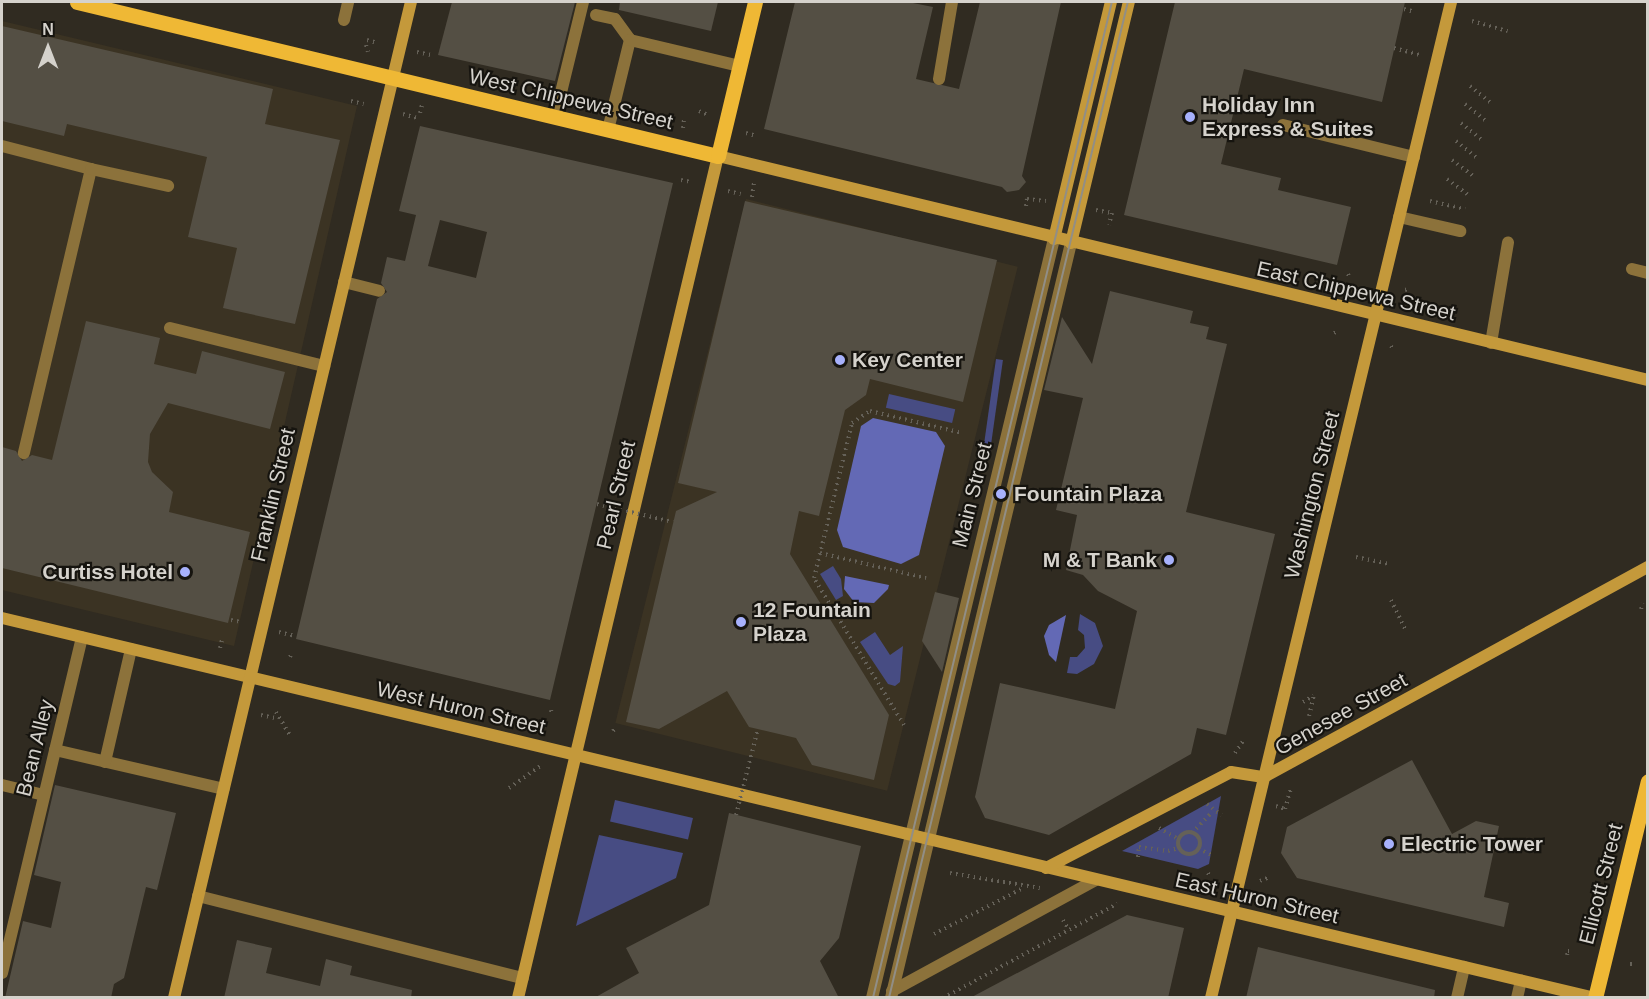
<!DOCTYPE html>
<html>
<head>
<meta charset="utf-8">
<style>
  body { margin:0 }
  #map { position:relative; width:1649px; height:999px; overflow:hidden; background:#302b21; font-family:Arial,sans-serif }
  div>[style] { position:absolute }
  .built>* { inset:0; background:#3b3323; transform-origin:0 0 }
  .green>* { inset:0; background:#474c83; transform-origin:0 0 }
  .water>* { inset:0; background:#6369b5 }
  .building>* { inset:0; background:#544f44 }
  .path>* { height:4px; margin-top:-2px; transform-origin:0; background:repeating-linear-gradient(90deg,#656158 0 1.5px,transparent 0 6px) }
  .path>.ring { margin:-2px; padding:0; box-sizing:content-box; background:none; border:4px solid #656158; border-radius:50% }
  .lane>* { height:12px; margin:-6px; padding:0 6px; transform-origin:6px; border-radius:6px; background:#8c723b }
  .street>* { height:12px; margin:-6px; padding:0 6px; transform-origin:6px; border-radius:6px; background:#8c723b }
  .secondary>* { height:12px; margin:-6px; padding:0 6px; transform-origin:6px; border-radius:6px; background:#c4993b }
  .primary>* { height:15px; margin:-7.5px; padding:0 7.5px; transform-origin:7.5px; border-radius:7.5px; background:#efb835 }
  .tram>* { height:1.5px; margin:-0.75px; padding:0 0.75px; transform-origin:0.75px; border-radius:0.75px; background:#918e86 }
  .path-bridge>* { height:4px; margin-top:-2px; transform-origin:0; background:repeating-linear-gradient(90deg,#656158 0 1.5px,transparent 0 6px) }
  .dots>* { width:16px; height:16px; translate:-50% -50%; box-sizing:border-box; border:3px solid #16140f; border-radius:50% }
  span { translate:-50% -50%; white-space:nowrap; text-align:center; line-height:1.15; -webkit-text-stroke:4.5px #16140f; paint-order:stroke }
  .street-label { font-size:21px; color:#d5d2cc }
  .poi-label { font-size:21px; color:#d5d2cc; font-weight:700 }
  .left { translate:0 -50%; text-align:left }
  .right { translate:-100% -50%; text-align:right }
  .frame { position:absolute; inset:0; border:3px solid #d5d2cc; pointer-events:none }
  .north { position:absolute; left:18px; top:18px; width:60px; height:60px; -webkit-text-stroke:4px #16140f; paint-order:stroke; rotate:0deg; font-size:16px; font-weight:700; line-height:24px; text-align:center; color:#d5d2cc }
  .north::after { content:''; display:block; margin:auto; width:21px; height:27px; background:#d5d2cc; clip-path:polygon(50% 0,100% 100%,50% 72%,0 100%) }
</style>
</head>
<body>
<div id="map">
  <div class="built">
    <div style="clip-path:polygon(2px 21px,357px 106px,234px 646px,2px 590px)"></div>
    <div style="left:746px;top:199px;width:280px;height:540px;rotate:14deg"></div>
  </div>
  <div class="green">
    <div style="left:996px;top:359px;width:7px;height:95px;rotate:8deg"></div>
    <div style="left:889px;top:394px;width:68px;height:14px;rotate:13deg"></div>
    <div style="clip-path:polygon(833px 566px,841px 579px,843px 596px,836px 600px,820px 574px)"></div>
    <div style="clip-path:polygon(1080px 614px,1095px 623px,1103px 646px,1094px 664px,1077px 674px,1067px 673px,1070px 657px,1077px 657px,1085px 648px,1084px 635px,1078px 630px)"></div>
    <div style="clip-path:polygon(875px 632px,890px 655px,903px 646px,900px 682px,895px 686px,888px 684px,860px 642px)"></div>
    <div style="clip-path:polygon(1221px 796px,1209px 864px,1198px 869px,1122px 851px)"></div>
    <div style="left:615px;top:800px;width:80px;height:22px;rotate:13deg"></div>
    <div style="clip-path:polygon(599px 835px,683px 853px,676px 878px,576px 926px)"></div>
  </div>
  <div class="water">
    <div style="clip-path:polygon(873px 418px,936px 432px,945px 446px,919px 555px,901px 564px,843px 547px,837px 530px,861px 426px)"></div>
    <div style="clip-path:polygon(845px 576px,889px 585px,888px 589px,874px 603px,854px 602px,844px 589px)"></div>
    <div style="clip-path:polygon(1066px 615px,1056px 662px,1049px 655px,1044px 636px,1049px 625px)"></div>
  </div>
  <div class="building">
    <div style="clip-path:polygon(452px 2px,575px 2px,555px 81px,438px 55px)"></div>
    <div style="clip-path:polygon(620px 2px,718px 2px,711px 31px,619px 10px)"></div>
    <div style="clip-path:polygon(795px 2px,908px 2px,933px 7px,916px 79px,959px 89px,980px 2px,1061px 2px,1022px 176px,1026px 182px,1019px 190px,1007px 192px,1002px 187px,764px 129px)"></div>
    <div style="clip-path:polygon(1175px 2px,1405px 2px,1382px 102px,1244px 69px,1221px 164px,1281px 178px,1278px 190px,1351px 207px,1337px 265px,1124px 215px)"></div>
    <div style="clip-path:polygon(2px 26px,273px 89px,265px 124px,340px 140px,295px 324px,223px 308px,237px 248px,188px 237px,207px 157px,67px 124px,64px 136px,2px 121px)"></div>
    <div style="clip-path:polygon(evenodd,420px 126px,673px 183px,550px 700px,296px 639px,377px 299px,387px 292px,381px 283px,387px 257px,405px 261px,416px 215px,399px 211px,420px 126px,440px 220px,487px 232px,476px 278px,428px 266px,440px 220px)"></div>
    <div style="clip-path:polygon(745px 201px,997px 260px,963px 402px,870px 379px,866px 395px,845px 410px,819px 516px,799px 511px,790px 554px,889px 715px,874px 780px,812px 765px,796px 738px,749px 727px,727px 691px,659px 729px,626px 722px,676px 511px,717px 492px,678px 483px)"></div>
    <div style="clip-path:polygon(1110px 291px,1193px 311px,1190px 323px,1209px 327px,1206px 339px,1227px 344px,1186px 512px,1275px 534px,1226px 735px,1197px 728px,1191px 754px,1049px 835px,985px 818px,975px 797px,1000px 683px,1115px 709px,1137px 611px,1098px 591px,1083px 575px,1066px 570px,1077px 515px,1056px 510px,1083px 398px,1044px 390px,1062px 317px,1092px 364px)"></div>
    <div style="clip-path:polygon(86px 321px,160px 338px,154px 364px,196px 374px,202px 351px,285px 372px,270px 429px,168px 403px,150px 434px,148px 462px,152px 472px,173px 492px,169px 512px,250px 532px,228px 623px,2px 568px,2px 447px,16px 451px,22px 461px,32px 455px,52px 460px)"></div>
    <div style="clip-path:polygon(935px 592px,959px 598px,942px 672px,922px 641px)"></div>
    <div style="clip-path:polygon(1412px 760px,1452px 834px,1476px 821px,1499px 826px,1484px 897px,1509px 903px,1504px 927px,1297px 878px,1281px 853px,1287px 827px)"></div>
    <div style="clip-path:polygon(55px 785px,176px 813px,157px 890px,146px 887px,124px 978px,114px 984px,111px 998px,5px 998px,23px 921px,51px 928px,61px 882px,34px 875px)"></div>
    <div style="clip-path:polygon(729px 813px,861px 846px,839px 938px,820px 961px,839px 998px,594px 998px,639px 973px,626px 948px,709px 905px)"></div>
    <div style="clip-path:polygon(1127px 915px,1184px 928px,1168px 998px,970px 998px)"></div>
    <div style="clip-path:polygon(237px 940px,272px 948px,266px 973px,320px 986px,326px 959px,352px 966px,350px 975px,412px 990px,411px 998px,224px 998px)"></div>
    <div style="clip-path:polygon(1258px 947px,1435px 990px,1434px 998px,1246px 998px)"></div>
  </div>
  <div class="path">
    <div style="left:1404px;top:9px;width:8px;rotate:14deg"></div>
    <div style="left:1472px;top:21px;width:37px;rotate:16deg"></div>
    <div style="left:367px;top:40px;width:11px;rotate:15deg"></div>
    <div style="left:366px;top:45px;width:7px;rotate:74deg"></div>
    <div style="left:1394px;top:48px;width:27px;rotate:15deg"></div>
    <div style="left:417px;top:52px;width:14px;rotate:12deg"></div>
    <div style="left:1470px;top:86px;width:27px;rotate:39deg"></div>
    <div style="left:351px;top:101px;width:13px;rotate:13deg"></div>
    <div style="left:1465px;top:104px;width:27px;rotate:39deg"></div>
    <div style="left:699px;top:111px;width:10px;rotate:24deg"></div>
    <div style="left:420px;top:113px;width:9px;rotate:-77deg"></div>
    <div style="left:403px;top:114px;width:15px;rotate:16deg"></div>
    <div style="left:1461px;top:123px;width:27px;rotate:39deg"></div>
    <div style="left:683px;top:128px;width:8px;rotate:-83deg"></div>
    <div style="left:746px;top:133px;width:11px;rotate:15deg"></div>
    <div style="left:1456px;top:141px;width:27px;rotate:39deg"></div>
    <div style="left:1452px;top:160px;width:26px;rotate:37deg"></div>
    <div style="left:1447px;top:179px;width:26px;rotate:37deg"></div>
    <div style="left:681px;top:180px;width:10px;rotate:11deg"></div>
    <div style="left:728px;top:191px;width:13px;rotate:13deg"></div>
    <div style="left:752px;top:197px;width:14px;rotate:-82deg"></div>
    <div style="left:1430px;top:201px;width:36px;rotate:13deg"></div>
    <div style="left:1026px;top:206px;width:7px;rotate:-82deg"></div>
    <div style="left:1027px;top:199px;width:19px;rotate:6deg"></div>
    <div style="left:1096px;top:210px;width:16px;rotate:11deg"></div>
    <div style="left:1112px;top:213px;width:12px;rotate:104deg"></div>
    <div style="left:1348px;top:274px;width:5px;rotate:68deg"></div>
    <div style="left:1405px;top:290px;width:4px;rotate:-14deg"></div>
    <div style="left:1334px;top:333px;width:4px;rotate:-27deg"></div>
    <div style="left:1391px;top:346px;width:4px;rotate:56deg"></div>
    <div style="left:820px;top:553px;width:109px;rotate:13.3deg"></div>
    <div style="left:1356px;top:557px;width:34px;rotate:12deg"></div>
    <div style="left:1391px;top:600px;width:32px;rotate:64deg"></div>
    <div style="left:1641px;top:609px;width:6px;rotate:-72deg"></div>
    <div style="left:231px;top:620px;width:10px;rotate:11deg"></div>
    <div style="left:279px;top:632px;width:16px;rotate:14deg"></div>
    <div style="left:220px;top:648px;width:9px;rotate:-77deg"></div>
    <div style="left:290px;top:657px;width:5px;rotate:-68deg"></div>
    <div style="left:1303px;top:702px;width:12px;rotate:-31deg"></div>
    <div style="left:551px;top:710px;width:5px;rotate:79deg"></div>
    <div style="left:276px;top:712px;width:29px;rotate:59deg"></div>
    <div style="left:261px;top:715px;width:14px;rotate:12deg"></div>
    <div style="left:1309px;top:716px;width:22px;rotate:-77deg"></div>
    <div style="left:904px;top:725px;width:172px;rotate:-121.5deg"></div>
    <div style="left:814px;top:578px;width:160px;rotate:-76.2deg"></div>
    <div style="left:852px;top:423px;width:22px;rotate:-34deg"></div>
    <div style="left:870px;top:411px;width:95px;rotate:13.4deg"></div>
    <div style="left:613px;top:731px;width:5px;rotate:-53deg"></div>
    <div style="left:1235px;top:753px;width:14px;rotate:-56deg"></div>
    <div style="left:509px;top:788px;width:38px;rotate:-35deg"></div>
    <div style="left:1207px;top:804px;width:18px;rotate:38deg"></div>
    <div style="left:1276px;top:806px;width:9px;rotate:18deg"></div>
    <div style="left:1285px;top:809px;width:22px;rotate:-74deg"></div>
    <div style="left:1159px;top:828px;width:22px;rotate:30deg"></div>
    <div class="ring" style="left:1178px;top:832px;width:18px;height:18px"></div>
    <div style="left:1192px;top:833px;width:30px;rotate:-46deg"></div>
    <div style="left:1139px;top:847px;width:29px;rotate:8deg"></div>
    <div style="left:1168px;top:851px;width:11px;rotate:-15deg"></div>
    <div style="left:1198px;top:849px;width:15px;rotate:23deg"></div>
    <div style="left:1138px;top:857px;width:11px;rotate:-85deg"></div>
    <div style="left:950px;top:873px;width:91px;rotate:9.5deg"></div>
    <div style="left:1208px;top:873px;width:2px;rotate:63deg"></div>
    <div style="left:1260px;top:881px;width:8px;rotate:-23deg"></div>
    <div style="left:1063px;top:920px;width:12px;rotate:59deg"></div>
    <div style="left:934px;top:934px;width:98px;rotate:-27.3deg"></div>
    <div style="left:1567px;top:955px;width:4px;rotate:-76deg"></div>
    <div style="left:1568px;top:951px;width:5px"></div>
    <div style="left:1630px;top:964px;width:2px"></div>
    <div style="left:943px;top:998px;width:198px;rotate:-28.4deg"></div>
  </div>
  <div class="lane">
    <div style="left:596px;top:15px;width:19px;rotate:12deg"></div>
    <div style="left:615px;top:19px;width:26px;rotate:54deg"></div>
    <div style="left:344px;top:20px;width:18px;rotate:-77deg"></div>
    <div style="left:939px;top:79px;width:78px;rotate:-80.4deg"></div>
    <div style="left:555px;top:117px;width:118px;rotate:-76.3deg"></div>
    <div style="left:1283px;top:125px;width:135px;rotate:13.7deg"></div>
    <div style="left:608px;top:130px;width:93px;rotate:-76.3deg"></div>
    <div style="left:630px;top:40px;width:112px;rotate:13.4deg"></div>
    <div style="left:2px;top:146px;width:92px;rotate:14.5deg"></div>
    <div style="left:91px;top:169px;width:292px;rotate:103.3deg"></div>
    <div style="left:91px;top:169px;width:79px;rotate:12.4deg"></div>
    <div style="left:1399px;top:217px;width:63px;rotate:12.9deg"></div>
    <div style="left:1632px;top:269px;width:16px;rotate:14deg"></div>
    <div style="left:344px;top:282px;width:36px;rotate:14deg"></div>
    <div style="left:170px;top:328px;width:159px;rotate:13.9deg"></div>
    <div style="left:1491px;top:343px;width:102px;rotate:-80.4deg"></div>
    <div style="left:55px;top:750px;width:173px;rotate:13deg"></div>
    <div style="left:105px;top:762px;width:116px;rotate:-77deg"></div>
    <div style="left:2px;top:785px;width:43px;rotate:13.4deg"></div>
    <div style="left:198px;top:896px;width:335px;rotate:14.2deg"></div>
    <div style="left:2px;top:973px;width:345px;rotate:-76.6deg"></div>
    <div style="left:1457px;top:998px;width:32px;rotate:-77deg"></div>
    <div style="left:1517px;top:998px;width:18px;rotate:-77deg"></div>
  </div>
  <div class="street">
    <div style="left:892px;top:991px;width:232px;rotate:-28.6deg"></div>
    <div style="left:872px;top:998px;width:781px;rotate:-76.52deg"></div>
    <div style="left:891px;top:998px;width:776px;rotate:-76.59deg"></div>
  </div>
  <div class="secondary">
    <div style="left:1054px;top:239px;width:244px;rotate:-76.5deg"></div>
    <div style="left:1071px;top:243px;width:248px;rotate:-76.5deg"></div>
    <div style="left:2px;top:618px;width:1638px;rotate:13.42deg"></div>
    <div style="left:1046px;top:868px;width:208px;rotate:-27.4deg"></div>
    <div style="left:1231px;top:772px;width:33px;rotate:9deg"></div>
    <div style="left:1264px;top:777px;width:438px;rotate:-28.7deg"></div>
    <div style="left:174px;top:998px;width:1024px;rotate:-76.62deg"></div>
    <div style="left:518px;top:998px;width:865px;rotate:-76.64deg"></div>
    <div style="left:718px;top:156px;width:957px;rotate:13.54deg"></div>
    <div style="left:1211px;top:998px;width:1025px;rotate:-76.45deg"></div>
  </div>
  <div class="primary">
    <div style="left:77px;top:2px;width:659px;rotate:13.51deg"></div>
    <div style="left:718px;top:156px;width:158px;rotate:-76.5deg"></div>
    <div style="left:1595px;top:998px;width:223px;rotate:-76.3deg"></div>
  </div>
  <div class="tram">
    <div style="left:873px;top:998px;width:1024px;rotate:-76.51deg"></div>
    <div style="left:889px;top:998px;width:1024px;rotate:-76.51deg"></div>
  </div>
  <div class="path-bridge">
    <div style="left:597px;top:504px;width:78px;rotate:13.3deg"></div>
    <div style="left:736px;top:815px;width:89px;rotate:-75.7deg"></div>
  </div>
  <div class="dots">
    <div style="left:1190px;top:117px;background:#a7b1fc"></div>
    <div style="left:840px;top:360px;background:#a7b1fc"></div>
    <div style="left:1001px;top:494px;background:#a7b1fc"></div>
    <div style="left:1169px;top:560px;background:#a7b1fc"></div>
    <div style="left:185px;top:572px;background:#a7b1fc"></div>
    <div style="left:741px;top:622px;background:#a7b1fc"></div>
    <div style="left:1389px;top:844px;background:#a7b1fc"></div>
  </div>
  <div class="street-label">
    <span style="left:571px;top:99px;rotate:13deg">West Chippewa Street</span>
    <span style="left:1356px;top:291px;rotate:13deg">East Chippewa Street</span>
    <span style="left:273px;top:495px;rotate:-77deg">Franklin Street</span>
    <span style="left:616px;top:495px;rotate:-77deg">Pearl Street</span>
    <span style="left:972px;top:495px;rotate:-76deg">Main Street</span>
    <span style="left:1312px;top:495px;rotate:-76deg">Washington Street</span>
    <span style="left:461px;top:708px;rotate:13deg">West Huron Street</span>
    <span style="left:1341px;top:714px;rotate:-29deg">Genesee Street</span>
    <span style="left:35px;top:748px;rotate:-76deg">Bean Alley</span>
    <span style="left:1601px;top:884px;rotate:-76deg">Ellicott Street</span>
    <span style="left:1257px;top:898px;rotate:13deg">East Huron Street</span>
  </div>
  <div class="poi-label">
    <span class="left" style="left:1202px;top:117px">Holiday Inn<br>Express &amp; Suites</span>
    <span class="left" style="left:852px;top:360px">Key Center</span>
    <span class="left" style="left:1014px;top:494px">Fountain Plaza</span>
    <span class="right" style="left:1157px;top:560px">M &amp; T Bank</span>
    <span class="right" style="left:173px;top:572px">Curtiss Hotel</span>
    <span class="left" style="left:753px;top:622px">12 Fountain<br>Plaza</span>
    <span class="left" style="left:1401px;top:844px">Electric Tower</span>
  </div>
  <div class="frame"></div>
  <div class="north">N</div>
</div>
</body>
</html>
